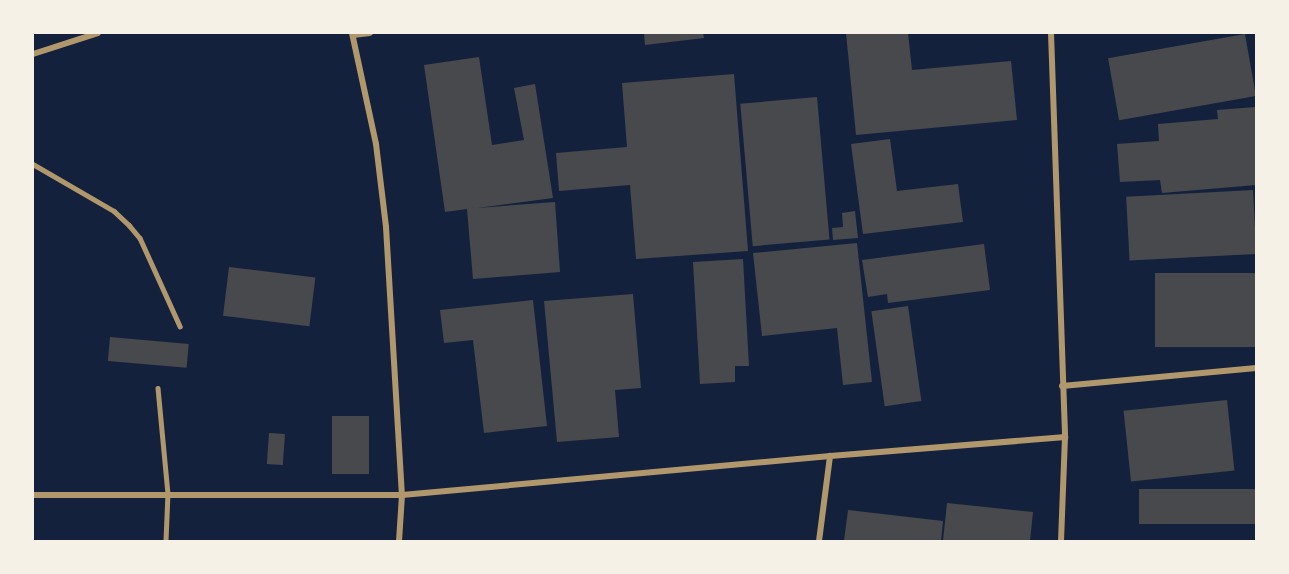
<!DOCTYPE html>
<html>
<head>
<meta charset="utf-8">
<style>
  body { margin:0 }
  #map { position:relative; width:1289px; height:574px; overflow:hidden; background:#14213d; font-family:"Archivo Narrow",sans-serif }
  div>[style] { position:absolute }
  .building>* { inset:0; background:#48494c; transform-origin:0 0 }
  .service>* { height:4.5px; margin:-2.25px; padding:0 2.25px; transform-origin:2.25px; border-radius:2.25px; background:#b1986c }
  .minor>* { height:6px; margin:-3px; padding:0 3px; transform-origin:3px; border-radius:3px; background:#b1986c }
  span { translate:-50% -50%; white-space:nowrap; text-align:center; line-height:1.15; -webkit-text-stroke:5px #f6f1e7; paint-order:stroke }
  .frame { position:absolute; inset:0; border:34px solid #f6f1e7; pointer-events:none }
</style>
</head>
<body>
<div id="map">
  <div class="building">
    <div style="clip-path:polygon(644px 33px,703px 33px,704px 38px,645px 45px)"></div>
    <div style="clip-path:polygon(846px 33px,908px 33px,912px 70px,1011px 61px,1017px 120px,856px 135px)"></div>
    <div style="left:1245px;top:34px;width:63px;height:139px;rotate:80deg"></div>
    <div style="clip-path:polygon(479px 57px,492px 145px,524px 140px,514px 88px,535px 84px,553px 198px,477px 208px,555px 202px,560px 272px,473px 279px,467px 209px,445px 212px,424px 65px)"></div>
    <div style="clip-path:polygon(734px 74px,748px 251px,636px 259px,630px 185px,559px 191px,556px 153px,627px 147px,622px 83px)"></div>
    <div style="left:817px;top:97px;width:143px;height:77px;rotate:85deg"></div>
    <div style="clip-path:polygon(1255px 107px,1256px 185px,1162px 193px,1160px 180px,1120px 182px,1117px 144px,1159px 141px,1158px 124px,1218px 119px,1217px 110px)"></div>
    <div style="clip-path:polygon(890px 139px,897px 191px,958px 184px,963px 222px,863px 234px,851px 144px)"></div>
    <div style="left:1253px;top:190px;width:64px;height:127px;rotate:87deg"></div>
    <div style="clip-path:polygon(855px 211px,858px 238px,833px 240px,832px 228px,843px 227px,842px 213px)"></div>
    <div style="clip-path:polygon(857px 243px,872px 382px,843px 385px,837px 328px,762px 336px,753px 253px)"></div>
    <div style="clip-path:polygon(984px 244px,990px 290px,888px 303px,887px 294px,868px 297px,862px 260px)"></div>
    <div style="clip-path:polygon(743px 259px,749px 366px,735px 366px,735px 382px,700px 384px,693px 262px)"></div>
    <div style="left:229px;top:267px;width:87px;height:49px;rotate:7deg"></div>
    <div style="left:1256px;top:273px;width:74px;height:101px;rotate:90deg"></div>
    <div style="clip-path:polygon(633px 294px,641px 388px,615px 390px,619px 437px,557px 442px,544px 301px)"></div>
    <div style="clip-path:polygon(533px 300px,547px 426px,484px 433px,473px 340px,444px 343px,440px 310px)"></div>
    <div style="left:908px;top:306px;width:96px;height:37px;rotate:82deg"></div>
    <div style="left:110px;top:337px;width:79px;height:24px;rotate:5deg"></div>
    <div style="left:1227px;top:400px;width:71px;height:104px;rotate:84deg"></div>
    <div style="left:332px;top:416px;width:37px;height:58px"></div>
    <div style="left:269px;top:433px;width:16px;height:31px;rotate:4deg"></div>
    <div style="left:1256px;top:489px;width:35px;height:117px;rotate:90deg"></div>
    <div style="clip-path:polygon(947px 503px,1033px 512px,1030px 541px,943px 541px)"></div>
    <div style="clip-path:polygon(848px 510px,943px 521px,941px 541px,844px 541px)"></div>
  </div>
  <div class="service">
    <div style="left:33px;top:164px;width:94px;rotate:30.1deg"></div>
    <div style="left:114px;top:211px;width:21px;rotate:43deg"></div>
    <div style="left:129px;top:225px;width:17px;rotate:50deg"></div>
    <div style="left:140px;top:238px;width:97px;rotate:65.6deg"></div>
    <div style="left:158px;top:388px;width:105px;rotate:84.6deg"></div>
    <div style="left:168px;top:493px;width:48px;rotate:92.4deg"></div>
  </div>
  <div class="minor">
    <div style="left:352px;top:33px;width:114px;rotate:77.8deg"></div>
    <div style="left:376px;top:144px;width:84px;rotate:83.1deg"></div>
    <div style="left:386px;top:227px;width:268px;rotate:86.6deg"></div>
    <div style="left:402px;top:495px;width:46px;rotate:93.7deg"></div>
    <div style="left:1051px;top:33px;width:404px;rotate:88deg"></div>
    <div style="left:1065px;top:437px;width:104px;rotate:92.2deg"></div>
    <div style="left:353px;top:35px;width:17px;rotate:-7deg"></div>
    <div style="left:33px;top:54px;width:68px;rotate:-17.9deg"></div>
    <div style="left:1062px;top:386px;width:195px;rotate:-5.3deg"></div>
    <div style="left:33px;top:495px;width:369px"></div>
    <div style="left:402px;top:495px;width:430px;rotate:-5.2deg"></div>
    <div style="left:830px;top:456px;width:236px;rotate:-4.6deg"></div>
    <div style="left:819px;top:541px;width:86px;rotate:-82.6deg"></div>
  </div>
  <div class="frame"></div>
</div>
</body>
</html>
